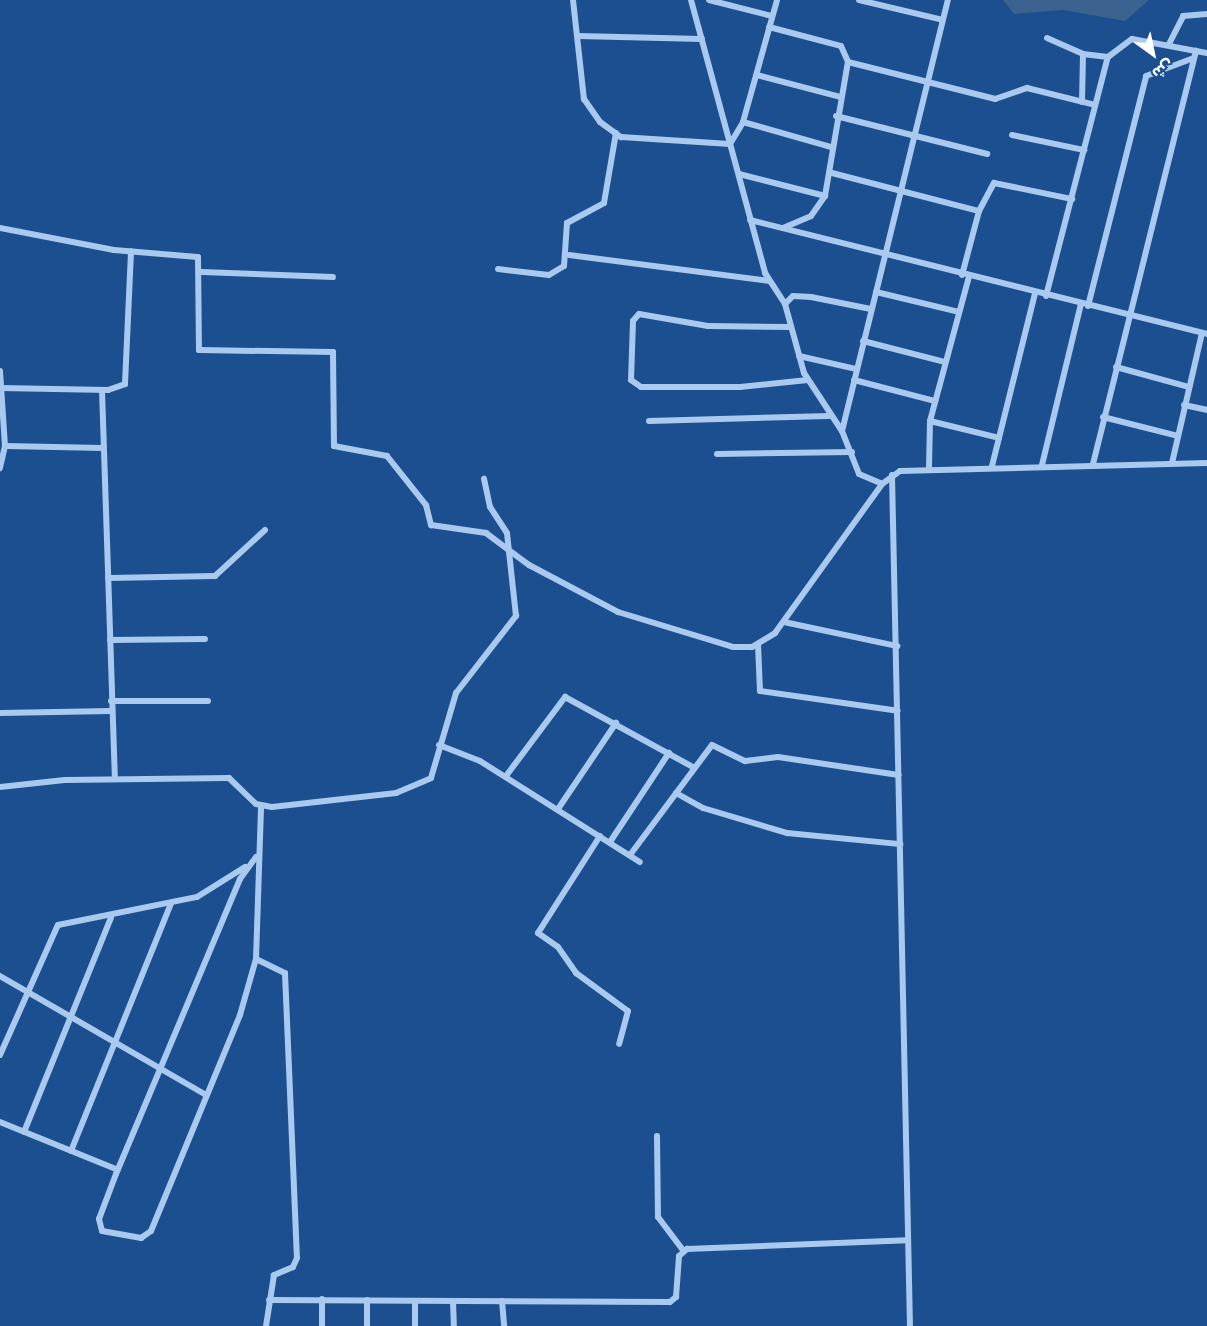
<!DOCTYPE html>
<html>
<head>
<meta charset="utf-8">
<style>
  body { margin:0 }
  #map { position:relative; width:1207px; height:1326px; overflow:hidden; background:#1b4f8f; font-family:"Work Sans","Noto Sans Arabic",sans-serif }
  div>[style] { position:absolute }
  .water>* { inset:0; background:#3c6290 }
  .street>* { height:6px; margin:-3px; padding:0 3px; transform-origin:3px; border-radius:3px; background:#a9c9ee }
  span { translate:-50% -50%; white-space:nowrap; text-align:center; line-height:1.15; -webkit-text-stroke:5px #1b4f8f; paint-order:stroke }
  .north { position:absolute; left:1123px; top:24px; width:60px; height:60px; -webkit-text-stroke:4px #1b4f8f; paint-order:stroke; rotate:147deg; font-size:16px; font-weight:700; line-height:24px; text-align:center; color:#fff }
  .north::after { content:''; display:block; margin:auto; width:21px; height:27px; background:#fff; clip-path:polygon(50% 0,100% 100%,50% 72%,0 100%) }
</style>
</head>
<body>
<div id="map">
  <div class="water">
    <div style="clip-path:polygon(1003px 0,1149px 0,1125px 21px,1063px 10px,1014px 14px)"></div>
  </div>
  <div class="street">
    <div style="left:573px;top:0;width:100px;rotate:83.7deg"></div>
    <div style="left:584px;top:99px;width:28px;rotate:55deg"></div>
    <div style="left:600px;top:122px;width:26px;rotate:36deg"></div>
    <div style="left:621px;top:137px;width:109px;rotate:3.7deg"></div>
    <div style="left:730px;top:144px;width:26px;rotate:-59deg"></div>
    <div style="left:743px;top:122px;width:127px;rotate:-74.4deg"></div>
    <div style="left:691px;top:0;width:283px;rotate:74.8deg"></div>
    <div style="left:765px;top:273px;width:37px;rotate:57deg"></div>
    <div style="left:785px;top:304px;width:72px;rotate:74.6deg"></div>
    <div style="left:804px;top:373px;width:69px;rotate:56.8deg"></div>
    <div style="left:842px;top:431px;width:46px;rotate:68.4deg"></div>
    <div style="left:859px;top:474px;width:25px;rotate:23deg"></div>
    <div style="left:709px;top:0;width:65px;rotate:14.3deg"></div>
    <div style="left:859px;top:0;width:86px;rotate:13.4deg"></div>
    <div style="left:769px;top:27px;width:74px;rotate:14.8deg"></div>
    <div style="left:841px;top:46px;width:17px;rotate:66deg"></div>
    <div style="left:578px;top:36px;width:124px;rotate:1.4deg"></div>
    <div style="left:1047px;top:38px;width:39px;rotate:24deg"></div>
    <div style="left:1083px;top:54px;width:25px;rotate:7deg"></div>
    <div style="left:1169px;top:44px;width:31px;rotate:-63deg"></div>
    <div style="left:1183px;top:16px;width:24px;rotate:-5deg"></div>
    <div style="left:757px;top:75px;width:86px;rotate:14.8deg"></div>
    <div style="left:1082px;top:102px;width:48px;rotate:-88.8deg"></div>
    <div style="left:836px;top:116px;width:156px;rotate:14.1deg"></div>
    <div style="left:743px;top:122px;width:91px;rotate:15.9deg"></div>
    <div style="left:1012px;top:135px;width:74px;rotate:11.8deg"></div>
    <div style="left:832px;top:173px;width:152px;rotate:14.5deg"></div>
    <div style="left:739px;top:174px;width:89px;rotate:14.3deg"></div>
    <div style="left:750px;top:220px;width:471px;rotate:14deg"></div>
    <div style="left:0;top:228px;width:116px;rotate:10.9deg"></div>
    <div style="left:114px;top:250px;width:84px;rotate:4.8deg"></div>
    <div style="left:198px;top:257px;width:93px;rotate:89.4deg"></div>
    <div style="left:199px;top:350px;width:134px;rotate:0.9deg"></div>
    <div style="left:333px;top:352px;width:94px;rotate:89.4deg"></div>
    <div style="left:334px;top:446px;width:54px;rotate:10.7deg"></div>
    <div style="left:387px;top:456px;width:63px;rotate:51.5deg"></div>
    <div style="left:426px;top:505px;width:21px;rotate:76deg"></div>
    <div style="left:431px;top:525px;width:56px;rotate:8.3deg"></div>
    <div style="left:486px;top:533px;width:54px;rotate:36.7deg"></div>
    <div style="left:529px;top:565px;width:101px;rotate:27.8deg"></div>
    <div style="left:618px;top:612px;width:120px;rotate:16.9deg"></div>
    <div style="left:733px;top:647px;width:19px"></div>
    <div style="left:752px;top:647px;width:27px;rotate:-31deg"></div>
    <div style="left:775px;top:633px;width:183px;rotate:-54.3deg"></div>
    <div style="left:882px;top:484px;width:22px;rotate:-36deg"></div>
    <div style="left:900px;top:471px;width:307px;rotate:-1.5deg"></div>
    <div style="left:783px;top:228px;width:30px;rotate:-23deg"></div>
    <div style="left:811px;top:216px;width:24px;rotate:-55deg"></div>
    <div style="left:825px;top:196px;width:136px;rotate:-80.3deg"></div>
    <div style="left:848px;top:62px;width:152px;rotate:14.1deg"></div>
    <div style="left:995px;top:99px;width:34px;rotate:-19deg"></div>
    <div style="left:1027px;top:88px;width:70px;rotate:14deg"></div>
    <div style="left:569px;top:255px;width:202px;rotate:7.4deg"></div>
    <div style="left:498px;top:269px;width:51px;rotate:6.7deg"></div>
    <div style="left:549px;top:275px;width:17px;rotate:-31deg"></div>
    <div style="left:564px;top:266px;width:43px;rotate:-86deg"></div>
    <div style="left:567px;top:223px;width:42px;rotate:-28.4deg"></div>
    <div style="left:604px;top:203px;width:71px;rotate:-80.3deg"></div>
    <div style="left:202px;top:272px;width:131px;rotate:2.2deg"></div>
    <div style="left:962px;top:275px;width:66px;rotate:-75.1deg"></div>
    <div style="left:979px;top:211px;width:32px;rotate:-62deg"></div>
    <div style="left:994px;top:183px;width:80px;rotate:11.6deg"></div>
    <div style="left:876px;top:292px;width:85px;rotate:13.5deg"></div>
    <div style="left:1046px;top:296px;width:247px;rotate:-75.5deg"></div>
    <div style="left:1108px;top:57px;width:30px;rotate:-37deg"></div>
    <div style="left:1132px;top:39px;width:76px;rotate:10.6deg"></div>
    <div style="left:785px;top:304px;width:11px;rotate:-45deg"></div>
    <div style="left:793px;top:296px;width:18px;rotate:3deg"></div>
    <div style="left:811px;top:297px;width:61px;rotate:11.3deg"></div>
    <div style="left:1088px;top:306px;width:237px;rotate:-75.8deg"></div>
    <div style="left:1146px;top:76px;width:51px;rotate:-20.6deg"></div>
    <div style="left:791px;top:327px;width:83px;rotate:-179.3deg"></div>
    <div style="left:708px;top:326px;width:70px;rotate:-170.1deg"></div>
    <div style="left:639px;top:314px;width:9px;rotate:131deg"></div>
    <div style="left:633px;top:321px;width:59px;rotate:91.9deg"></div>
    <div style="left:631px;top:380px;width:12px;rotate:35deg"></div>
    <div style="left:641px;top:387px;width:99px"></div>
    <div style="left:740px;top:387px;width:68px;rotate:-5.9deg"></div>
    <div style="left:863px;top:341px;width:85px;rotate:14.4deg"></div>
    <div style="left:799px;top:356px;width:58px;rotate:12.8deg"></div>
    <div style="left:1116px;top:367px;width:76px;rotate:15.3deg"></div>
    <div style="left:0;top:371px;width:75px;rotate:86.2deg"></div>
    <div style="left:5px;top:446px;width:23px;rotate:103deg"></div>
    <div style="left:854px;top:380px;width:84px;rotate:14.5deg"></div>
    <div style="left:0;top:388px;width:108px;rotate:1.1deg"></div>
    <div style="left:108px;top:390px;width:18px;rotate:-19deg"></div>
    <div style="left:125px;top:384px;width:133px;rotate:-87.4deg"></div>
    <div style="left:102px;top:390px;width:389px;rotate:88.1deg"></div>
    <div style="left:1184px;top:405px;width:24px;rotate:12deg"></div>
    <div style="left:1103px;top:417px;width:77px;rotate:14.2deg"></div>
    <div style="left:649px;top:421px;width:180px;rotate:-1.6deg"></div>
    <div style="left:930px;top:421px;width:71px;rotate:13.8deg"></div>
    <div style="left:842px;top:431px;width:444px;rotate:-76.2deg"></div>
    <div style="left:5px;top:446px;width:98px;rotate:1.2deg"></div>
    <div style="left:717px;top:454px;width:135px;rotate:-0.8deg"></div>
    <div style="left:1172px;top:463px;width:133px;rotate:-77deg"></div>
    <div style="left:1093px;top:464px;width:426px;rotate:-76deg"></div>
    <div style="left:1042px;top:465px;width:166px;rotate:-76.4deg"></div>
    <div style="left:992px;top:466px;width:178px;rotate:-76deg"></div>
    <div style="left:929px;top:468px;width:47px;rotate:-88.8deg"></div>
    <div style="left:930px;top:421px;width:150px;rotate:-74.9deg"></div>
    <div style="left:892px;top:475px;width:851px;rotate:88.79deg"></div>
    <div style="left:108px;top:578px;width:107px;rotate:-1.1deg"></div>
    <div style="left:215px;top:576px;width:68px;rotate:-42.6deg"></div>
    <div style="left:784px;top:622px;width:116px;rotate:12deg"></div>
    <div style="left:110px;top:640px;width:95px;rotate:-0.6deg"></div>
    <div style="left:758px;top:644px;width:47px;rotate:87.6deg"></div>
    <div style="left:760px;top:691px;width:139px;rotate:8.2deg"></div>
    <div style="left:111px;top:701px;width:97px"></div>
    <div style="left:0;top:713px;width:111px;rotate:-1deg"></div>
    <div style="left:439px;top:745px;width:44px;rotate:21.3deg"></div>
    <div style="left:480px;top:761px;width:189px;rotate:32.3deg"></div>
    <div style="left:506px;top:776px;width:99px;rotate:-53.2deg"></div>
    <div style="left:565px;top:697px;width:146px;rotate:28.7deg"></div>
    <div style="left:0;top:787px;width:65px;rotate:-6.1deg"></div>
    <div style="left:65px;top:780px;width:164px;rotate:-0.7deg"></div>
    <div style="left:229px;top:778px;width:37px;rotate:44deg"></div>
    <div style="left:256px;top:804px;width:16px;rotate:11deg"></div>
    <div style="left:272px;top:807px;width:125px;rotate:-6.4deg"></div>
    <div style="left:396px;top:793px;width:38px;rotate:-23deg"></div>
    <div style="left:431px;top:778px;width:89px;rotate:-73.6deg"></div>
    <div style="left:456px;top:693px;width:98px;rotate:-52.1deg"></div>
    <div style="left:516px;top:616px;width:83px;rotate:-96.2deg"></div>
    <div style="left:507px;top:533px;width:31px;rotate:-123deg"></div>
    <div style="left:490px;top:507px;width:29px;rotate:-102deg"></div>
    <div style="left:676px;top:793px;width:31px;rotate:29deg"></div>
    <div style="left:703px;top:808px;width:88px;rotate:16.6deg"></div>
    <div style="left:787px;top:833px;width:114px;rotate:5.6deg"></div>
    <div style="left:558px;top:809px;width:104px;rotate:-56deg"></div>
    <div style="left:600px;top:836px;width:115px;rotate:122.6deg"></div>
    <div style="left:538px;top:933px;width:24px;rotate:35deg"></div>
    <div style="left:558px;top:947px;width:32px;rotate:55deg"></div>
    <div style="left:576px;top:973px;width:64px;rotate:36.2deg"></div>
    <div style="left:628px;top:1011px;width:34px;rotate:105deg"></div>
    <div style="left:610px;top:842px;width:107px;rotate:-56.5deg"></div>
    <div style="left:630px;top:855px;width:137px;rotate:-53.3deg"></div>
    <div style="left:712px;top:745px;width:37px;rotate:26deg"></div>
    <div style="left:745px;top:761px;width:33px;rotate:-7deg"></div>
    <div style="left:778px;top:757px;width:122px;rotate:8.5deg"></div>
    <div style="left:256px;top:857px;width:27px;rotate:126deg"></div>
    <div style="left:240px;top:879px;width:320px;rotate:112.8deg"></div>
    <div style="left:116px;top:1174px;width:48px;rotate:110.7deg"></div>
    <div style="left:99px;top:1219px;width:12px;rotate:76deg"></div>
    <div style="left:102px;top:1231px;width:40px;rotate:10deg"></div>
    <div style="left:141px;top:1238px;width:12px;rotate:-35deg"></div>
    <div style="left:151px;top:1231px;width:234px;rotate:-67.6deg"></div>
    <div style="left:240px;top:1015px;width:58px;rotate:-74.1deg"></div>
    <div style="left:256px;top:959px;width:152px;rotate:-88.1deg"></div>
    <div style="left:256px;top:959px;width:32px;rotate:26deg"></div>
    <div style="left:285px;top:973px;width:285px;rotate:87.6deg"></div>
    <div style="left:297px;top:1258px;width:10px;rotate:114deg"></div>
    <div style="left:293px;top:1267px;width:21px;rotate:157deg"></div>
    <div style="left:274px;top:1275px;width:52px;rotate:98.9deg"></div>
    <div style="left:0;top:976px;width:238px;rotate:30deg"></div>
    <div style="left:0;top:1055px;width:142px;rotate:-66deg"></div>
    <div style="left:58px;top:925px;width:142px;rotate:-11.4deg"></div>
    <div style="left:197px;top:897px;width:57px;rotate:-32deg"></div>
    <div style="left:0;top:1122px;width:127px;rotate:22.1deg"></div>
    <div style="left:24px;top:1132px;width:231px;rotate:-67.9deg"></div>
    <div style="left:657px;top:1136px;width:81px;rotate:89.3deg"></div>
    <div style="left:658px;top:1217px;width:41px;rotate:52.9deg"></div>
    <div style="left:71px;top:1151px;width:266px;rotate:-68deg"></div>
    <div style="left:322px;top:1299px;width:27px;rotate:90deg"></div>
    <div style="left:269px;top:1300px;width:401px;rotate:0.3deg"></div>
    <div style="left:670px;top:1302px;width:8px;rotate:-40deg"></div>
    <div style="left:676px;top:1297px;width:41px;rotate:-85.8deg"></div>
    <div style="left:679px;top:1256px;width:11px;rotate:-41deg"></div>
    <div style="left:687px;top:1249px;width:220px;rotate:-2.3deg"></div>
    <div style="left:415px;top:1301px;width:25px;rotate:90deg"></div>
    <div style="left:453px;top:1301px;width:25px;rotate:88deg"></div>
    <div style="left:502px;top:1301px;width:25px;rotate:85deg"></div>
    <div style="left:367px;top:1326px;width:26px;rotate:-90deg"></div>
  </div>
  <div class="north">ش</div>
</div>
</body>
</html>
